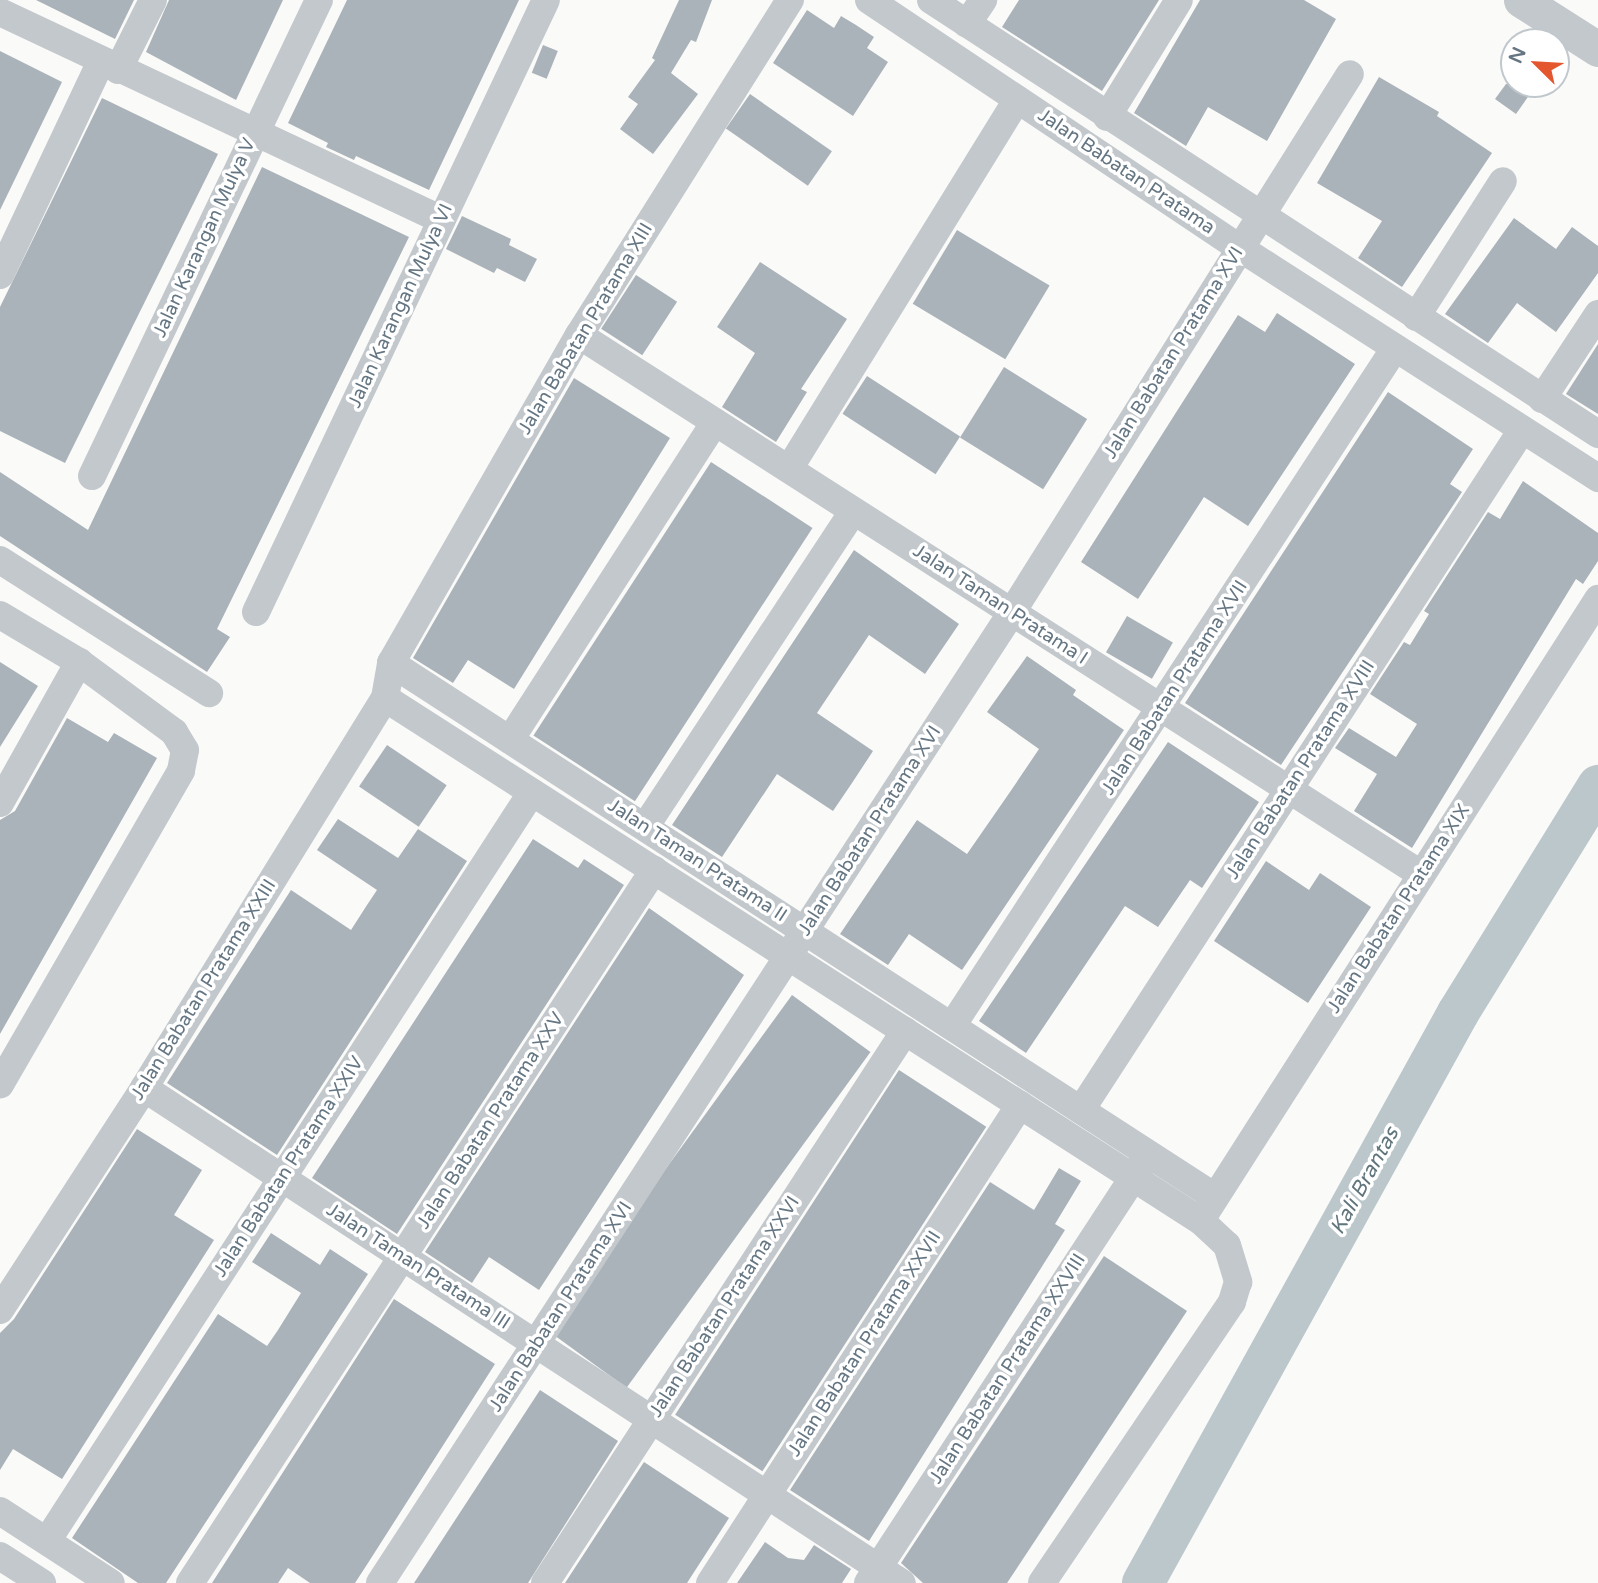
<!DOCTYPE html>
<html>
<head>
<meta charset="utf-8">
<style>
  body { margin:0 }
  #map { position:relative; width:1598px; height:1583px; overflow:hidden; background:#fafaf8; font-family:"Varela Round",sans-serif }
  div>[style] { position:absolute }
  .river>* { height:42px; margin:-21px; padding:0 21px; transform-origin:21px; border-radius:21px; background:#bbc7cb }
  .building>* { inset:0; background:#aab3b9; transform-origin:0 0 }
  .minor>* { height:28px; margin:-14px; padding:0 14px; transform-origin:14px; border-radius:14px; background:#c3c8cc }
  .tertiary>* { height:35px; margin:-17.5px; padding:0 17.5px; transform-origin:17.5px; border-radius:17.5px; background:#c3c8cc }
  span { translate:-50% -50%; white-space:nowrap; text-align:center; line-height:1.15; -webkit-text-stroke:7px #fff; paint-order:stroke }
  .street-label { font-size:19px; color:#657683 }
  .water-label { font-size:21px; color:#60757c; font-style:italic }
  .north { position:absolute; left:1500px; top:28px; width:70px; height:70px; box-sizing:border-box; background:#fff; border:2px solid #c1c8cd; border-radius:50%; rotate:294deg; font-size:19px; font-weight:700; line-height:28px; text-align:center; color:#657683 }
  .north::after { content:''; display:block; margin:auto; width:24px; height:32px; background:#e4572e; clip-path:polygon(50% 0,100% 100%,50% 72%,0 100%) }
</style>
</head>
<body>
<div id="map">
  <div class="river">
    <div style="left:1143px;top:1583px;width:651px;rotate:-61.07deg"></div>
    <div style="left:1458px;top:1013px;width:267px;rotate:-58.3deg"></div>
  </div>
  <div class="building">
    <div style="clip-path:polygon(36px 0,134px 0,115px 39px)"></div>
    <div style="clip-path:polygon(169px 0,283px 0,236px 100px,146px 52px)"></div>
    <div style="clip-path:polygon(347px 0,519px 0,429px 190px,356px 156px,354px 160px,326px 147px,328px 143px,288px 123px)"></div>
    <div style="clip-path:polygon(679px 0,712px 0,696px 42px,691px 40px,671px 73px,698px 94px,653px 154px,620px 129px,638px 104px,628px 97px,655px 60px,652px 58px)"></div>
    <div style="clip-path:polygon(1019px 0,1159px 0,1102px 91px,1002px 27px)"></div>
    <div style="clip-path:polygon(1200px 0,1304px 0,1336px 19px,1267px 141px,1208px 107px,1186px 146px,1134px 113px)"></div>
    <div style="clip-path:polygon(807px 10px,834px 28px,841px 16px,856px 25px,874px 37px,867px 48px,888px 62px,853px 116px,773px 63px)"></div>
    <div style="left:543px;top:45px;width:16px;height:30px;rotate:22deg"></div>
    <div style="clip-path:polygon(0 51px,62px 82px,0 210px)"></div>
    <div style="clip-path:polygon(1379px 77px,1439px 112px,1437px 116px,1492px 153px,1402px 287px,1358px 258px,1382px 221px,1317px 183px)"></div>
    <div style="clip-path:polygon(1506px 84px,1537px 84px,1516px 114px,1495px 99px)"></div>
    <div style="left:750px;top:94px;width:100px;height:42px;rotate:35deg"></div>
    <div style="clip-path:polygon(102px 98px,218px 154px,65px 463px,0 431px,0 307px)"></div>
    <div style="clip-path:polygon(262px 167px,409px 237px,217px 629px,230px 637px,207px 672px,0 536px,0 472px,88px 530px)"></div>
    <div style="clip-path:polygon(462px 216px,511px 239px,509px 245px,537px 259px,525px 282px,497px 268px,494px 273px,446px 249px)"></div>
    <div style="clip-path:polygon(1514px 218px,1556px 249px,1572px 227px,1598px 246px,1598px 273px,1556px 332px,1517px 303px,1488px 343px,1445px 314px)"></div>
    <div style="left:957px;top:230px;width:108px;height:86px;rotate:31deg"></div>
    <div style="clip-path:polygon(760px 262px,847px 319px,801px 389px,807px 392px,776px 442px,722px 407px,755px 353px,717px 327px)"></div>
    <div style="left:636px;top:275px;width:49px;height:64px;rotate:33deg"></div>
    <div style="clip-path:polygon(1277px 313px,1355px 364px,1248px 526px,1204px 497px,1138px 599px,1081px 562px,1238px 315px,1265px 332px)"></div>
    <div style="clip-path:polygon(1598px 344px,1598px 414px,1566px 394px)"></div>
    <div style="left:1004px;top:367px;width:98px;height:83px;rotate:32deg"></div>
    <div style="left:867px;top:376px;width:111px;height:45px;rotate:33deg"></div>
    <div style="clip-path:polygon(574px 378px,670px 438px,514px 689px,468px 660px,453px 683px,413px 658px)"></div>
    <div style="clip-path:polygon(1388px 392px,1473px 449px,1450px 484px,1462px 492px,1281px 765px,1185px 703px)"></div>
    <div style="left:711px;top:462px;width:121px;height:326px;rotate:33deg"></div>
    <div style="clip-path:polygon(1523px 481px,1598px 533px,1598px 561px,1583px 584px,1576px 579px,1412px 848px,1354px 811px,1377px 774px,1335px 748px,1349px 728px,1396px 757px,1417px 724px,1370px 694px,1404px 642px,1410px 645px,1429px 614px,1424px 611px,1488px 512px,1500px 519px)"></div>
    <div style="clip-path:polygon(854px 550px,959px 624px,925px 674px,869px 635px,817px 713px,873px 751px,852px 783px,833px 811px,777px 774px,722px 857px,672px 825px)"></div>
    <div style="left:1127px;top:616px;width:53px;height:42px;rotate:30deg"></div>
    <div style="clip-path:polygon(1027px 656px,1076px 690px,1073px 695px,1124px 730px,962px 970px,909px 934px,888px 965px,840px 934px,917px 820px,967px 854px,1010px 792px,1039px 749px,987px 712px)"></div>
    <div style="clip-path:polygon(0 662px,38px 686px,0 747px)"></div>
    <div style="clip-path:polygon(67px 718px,108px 742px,114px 733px,157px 758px,0 1034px,0 820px,15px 811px)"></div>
    <div style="clip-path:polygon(1168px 742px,1259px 802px,1202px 888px,1190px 880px,1158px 927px,1125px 906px,1026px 1053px,979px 1021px)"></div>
    <div style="left:387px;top:745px;width:72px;height:50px;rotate:34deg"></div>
    <div style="clip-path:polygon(338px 819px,398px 858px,418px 829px,467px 861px,277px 1155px,167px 1083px,291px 890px,351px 930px,367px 905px,377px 890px,317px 850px)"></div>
    <div style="clip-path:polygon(533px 839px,578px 868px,584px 859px,624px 885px,397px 1234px,312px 1178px)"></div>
    <div style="clip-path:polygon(1266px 861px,1309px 890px,1320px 873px,1371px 907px,1308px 1003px,1214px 941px)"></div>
    <div style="clip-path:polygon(649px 908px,744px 975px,539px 1290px,489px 1257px,472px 1283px,425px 1252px)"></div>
    <div style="left:792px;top:995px;width:97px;height:415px;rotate:36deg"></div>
    <div style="left:899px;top:1070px;width:104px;height:411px;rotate:33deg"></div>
    <div style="clip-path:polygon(137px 1129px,202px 1170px,174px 1215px,214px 1240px,62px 1479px,13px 1449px,0 1470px,0 1333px,14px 1319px)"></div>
    <div style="clip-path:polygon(1059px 1168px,1081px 1181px,1055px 1224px,1065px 1230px,869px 1541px,790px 1490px,990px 1182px,1034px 1210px)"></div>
    <div style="clip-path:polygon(271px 1233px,320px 1265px,330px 1249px,368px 1274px,166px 1583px,138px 1583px,72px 1538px,218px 1314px,267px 1346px,278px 1330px,301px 1293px,252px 1262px)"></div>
    <div style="clip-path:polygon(1104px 1256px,1187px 1311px,1007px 1583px,923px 1583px,901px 1563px)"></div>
    <div style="clip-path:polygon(394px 1299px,495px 1364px,368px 1563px,355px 1583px,310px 1583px,288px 1568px,278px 1583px,212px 1583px)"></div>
    <div style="clip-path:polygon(540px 1390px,618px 1441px,528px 1583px,414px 1583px)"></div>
    <div style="clip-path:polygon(644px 1462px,729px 1518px,687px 1583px,565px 1583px)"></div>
    <div style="clip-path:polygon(765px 1542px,788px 1558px,804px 1560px,814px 1545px,851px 1569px,842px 1583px,737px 1583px)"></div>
  </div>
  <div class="minor">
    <div style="left:869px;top:0;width:446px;rotate:33.8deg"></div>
    <div style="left:1240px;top:248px;width:426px;rotate:32.7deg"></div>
    <div style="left:931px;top:0;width:796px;rotate:33.05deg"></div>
    <div style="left:0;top:12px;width:488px;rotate:25.2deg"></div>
    <div style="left:967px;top:24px;width:29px;rotate:-56deg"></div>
    <div style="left:118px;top:70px;width:78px;rotate:-63.4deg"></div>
    <div style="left:1107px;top:117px;width:137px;rotate:-58.4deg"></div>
    <div style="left:0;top:275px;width:237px;rotate:-64.7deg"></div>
    <div style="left:1416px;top:317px;width:161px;rotate:-57.4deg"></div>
    <div style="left:579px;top:335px;width:1000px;rotate:32.63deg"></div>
    <div style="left:1542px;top:399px;width:102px;rotate:-56.6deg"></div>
    <div style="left:789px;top:469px;width:434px;rotate:-58.3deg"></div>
    <div style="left:92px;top:476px;width:527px;rotate:-64.5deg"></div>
    <div style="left:0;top:560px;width:248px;rotate:32.5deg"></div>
    <div style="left:256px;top:612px;width:677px;rotate:-64.65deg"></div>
    <div style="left:0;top:615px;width:92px;rotate:30.7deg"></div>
    <div style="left:79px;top:662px;width:118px;rotate:36.4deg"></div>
    <div style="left:174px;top:732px;width:21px;rotate:59deg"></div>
    <div style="left:185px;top:750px;width:21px;rotate:101deg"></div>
    <div style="left:181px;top:771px;width:362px;rotate:120deg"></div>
    <div style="left:391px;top:663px;width:982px;rotate:32.95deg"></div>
    <div style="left:385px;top:698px;width:969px;rotate:32.66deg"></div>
    <div style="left:1201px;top:1221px;width:35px;rotate:43deg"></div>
    <div style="left:1227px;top:1245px;width:39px;rotate:73deg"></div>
    <div style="left:1238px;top:1282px;width:21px;rotate:107deg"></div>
    <div style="left:1232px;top:1302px;width:339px;rotate:124.1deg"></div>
    <div style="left:510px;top:740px;width:378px;rotate:-57.2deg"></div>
    <div style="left:0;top:803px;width:162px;rotate:-60.7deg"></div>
    <div style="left:645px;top:827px;width:378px;rotate:-56.6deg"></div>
    <div style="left:952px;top:1026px;width:810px;rotate:-56.84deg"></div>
    <div style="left:144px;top:1088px;width:905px;rotate:33.15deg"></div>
    <div style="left:1081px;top:1110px;width:810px;rotate:-57.04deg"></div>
    <div style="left:1206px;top:1212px;width:728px;rotate:-57.4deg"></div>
    <div style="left:0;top:1310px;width:265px;rotate:-57deg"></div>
    <div style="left:144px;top:1088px;width:458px;rotate:-58.3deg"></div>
    <div style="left:385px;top:698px;width:36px;rotate:-80deg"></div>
    <div style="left:391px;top:663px;width:378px;rotate:-60.2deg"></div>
    <div style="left:579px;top:335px;width:396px;rotate:-57.8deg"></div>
    <div style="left:0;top:1511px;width:132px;rotate:33deg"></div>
    <div style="left:47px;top:1541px;width:892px;rotate:-57.08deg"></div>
    <div style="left:0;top:1556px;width:50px;rotate:32.7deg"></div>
    <div style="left:190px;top:1583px;width:851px;rotate:-56.95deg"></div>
    <div style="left:380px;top:1583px;width:1159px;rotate:-56.94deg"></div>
    <div style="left:1012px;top:612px;width:635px;rotate:-57.86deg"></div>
    <div style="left:545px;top:1583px;width:659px;rotate:-56.89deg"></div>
    <div style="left:710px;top:1583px;width:570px;rotate:-57.04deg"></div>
    <div style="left:868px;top:1583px;width:504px;rotate:-56.81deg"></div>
  </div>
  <div class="tertiary">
    <div style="left:1521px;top:0;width:91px;rotate:32.5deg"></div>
  </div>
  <div class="street-label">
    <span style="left:1126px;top:172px;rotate:34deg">Jalan Babatan Pratama</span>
    <span style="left:205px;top:238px;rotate:-65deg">Jalan Karangan Mulya V</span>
    <span style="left:401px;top:306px;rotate:-65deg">Jalan Karangan Mulya VI</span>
    <span style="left:586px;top:329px;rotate:-59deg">Jalan Babatan Pratama XIII</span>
    <span style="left:1174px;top:353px;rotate:-58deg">Jalan Babatan Pratama XVI</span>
    <span style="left:1000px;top:605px;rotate:33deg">Jalan Taman Pratama I</span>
    <span style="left:1175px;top:688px;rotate:-57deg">Jalan Babatan Pratama XVII</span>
    <span style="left:1301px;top:770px;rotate:-57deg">Jalan Babatan Pratama XVIII</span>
    <span style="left:870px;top:831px;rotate:-57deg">Jalan Babatan Pratama XVI</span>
    <span style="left:697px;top:861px;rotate:33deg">Jalan Taman Pratama II</span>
    <span style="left:1399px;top:909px;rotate:-57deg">Jalan Babatan Pratama XIX</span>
    <span style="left:204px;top:990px;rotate:-58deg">Jalan Babatan Pratama XXIII</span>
    <span style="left:491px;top:1121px;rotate:-57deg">Jalan Babatan Pratama XXV</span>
    <span style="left:289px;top:1167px;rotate:-57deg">Jalan Babatan Pratama XXIV</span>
    <span style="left:418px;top:1267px;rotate:33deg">Jalan Taman Pratama III</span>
    <span style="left:561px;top:1307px;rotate:-57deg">Jalan Babatan Pratama XVI</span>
    <span style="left:725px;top:1307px;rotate:-57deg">Jalan Babatan Pratama XXVI</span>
    <span style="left:865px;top:1344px;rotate:-57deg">Jalan Babatan Pratama XXVII</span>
    <span style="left:1008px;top:1369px;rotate:-57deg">Jalan Babatan Pratama XXVIII</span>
  </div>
  <div class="water-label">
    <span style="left:1365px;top:1181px;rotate:-61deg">Kali Brantas</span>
  </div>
  <div class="north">N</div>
</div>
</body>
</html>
